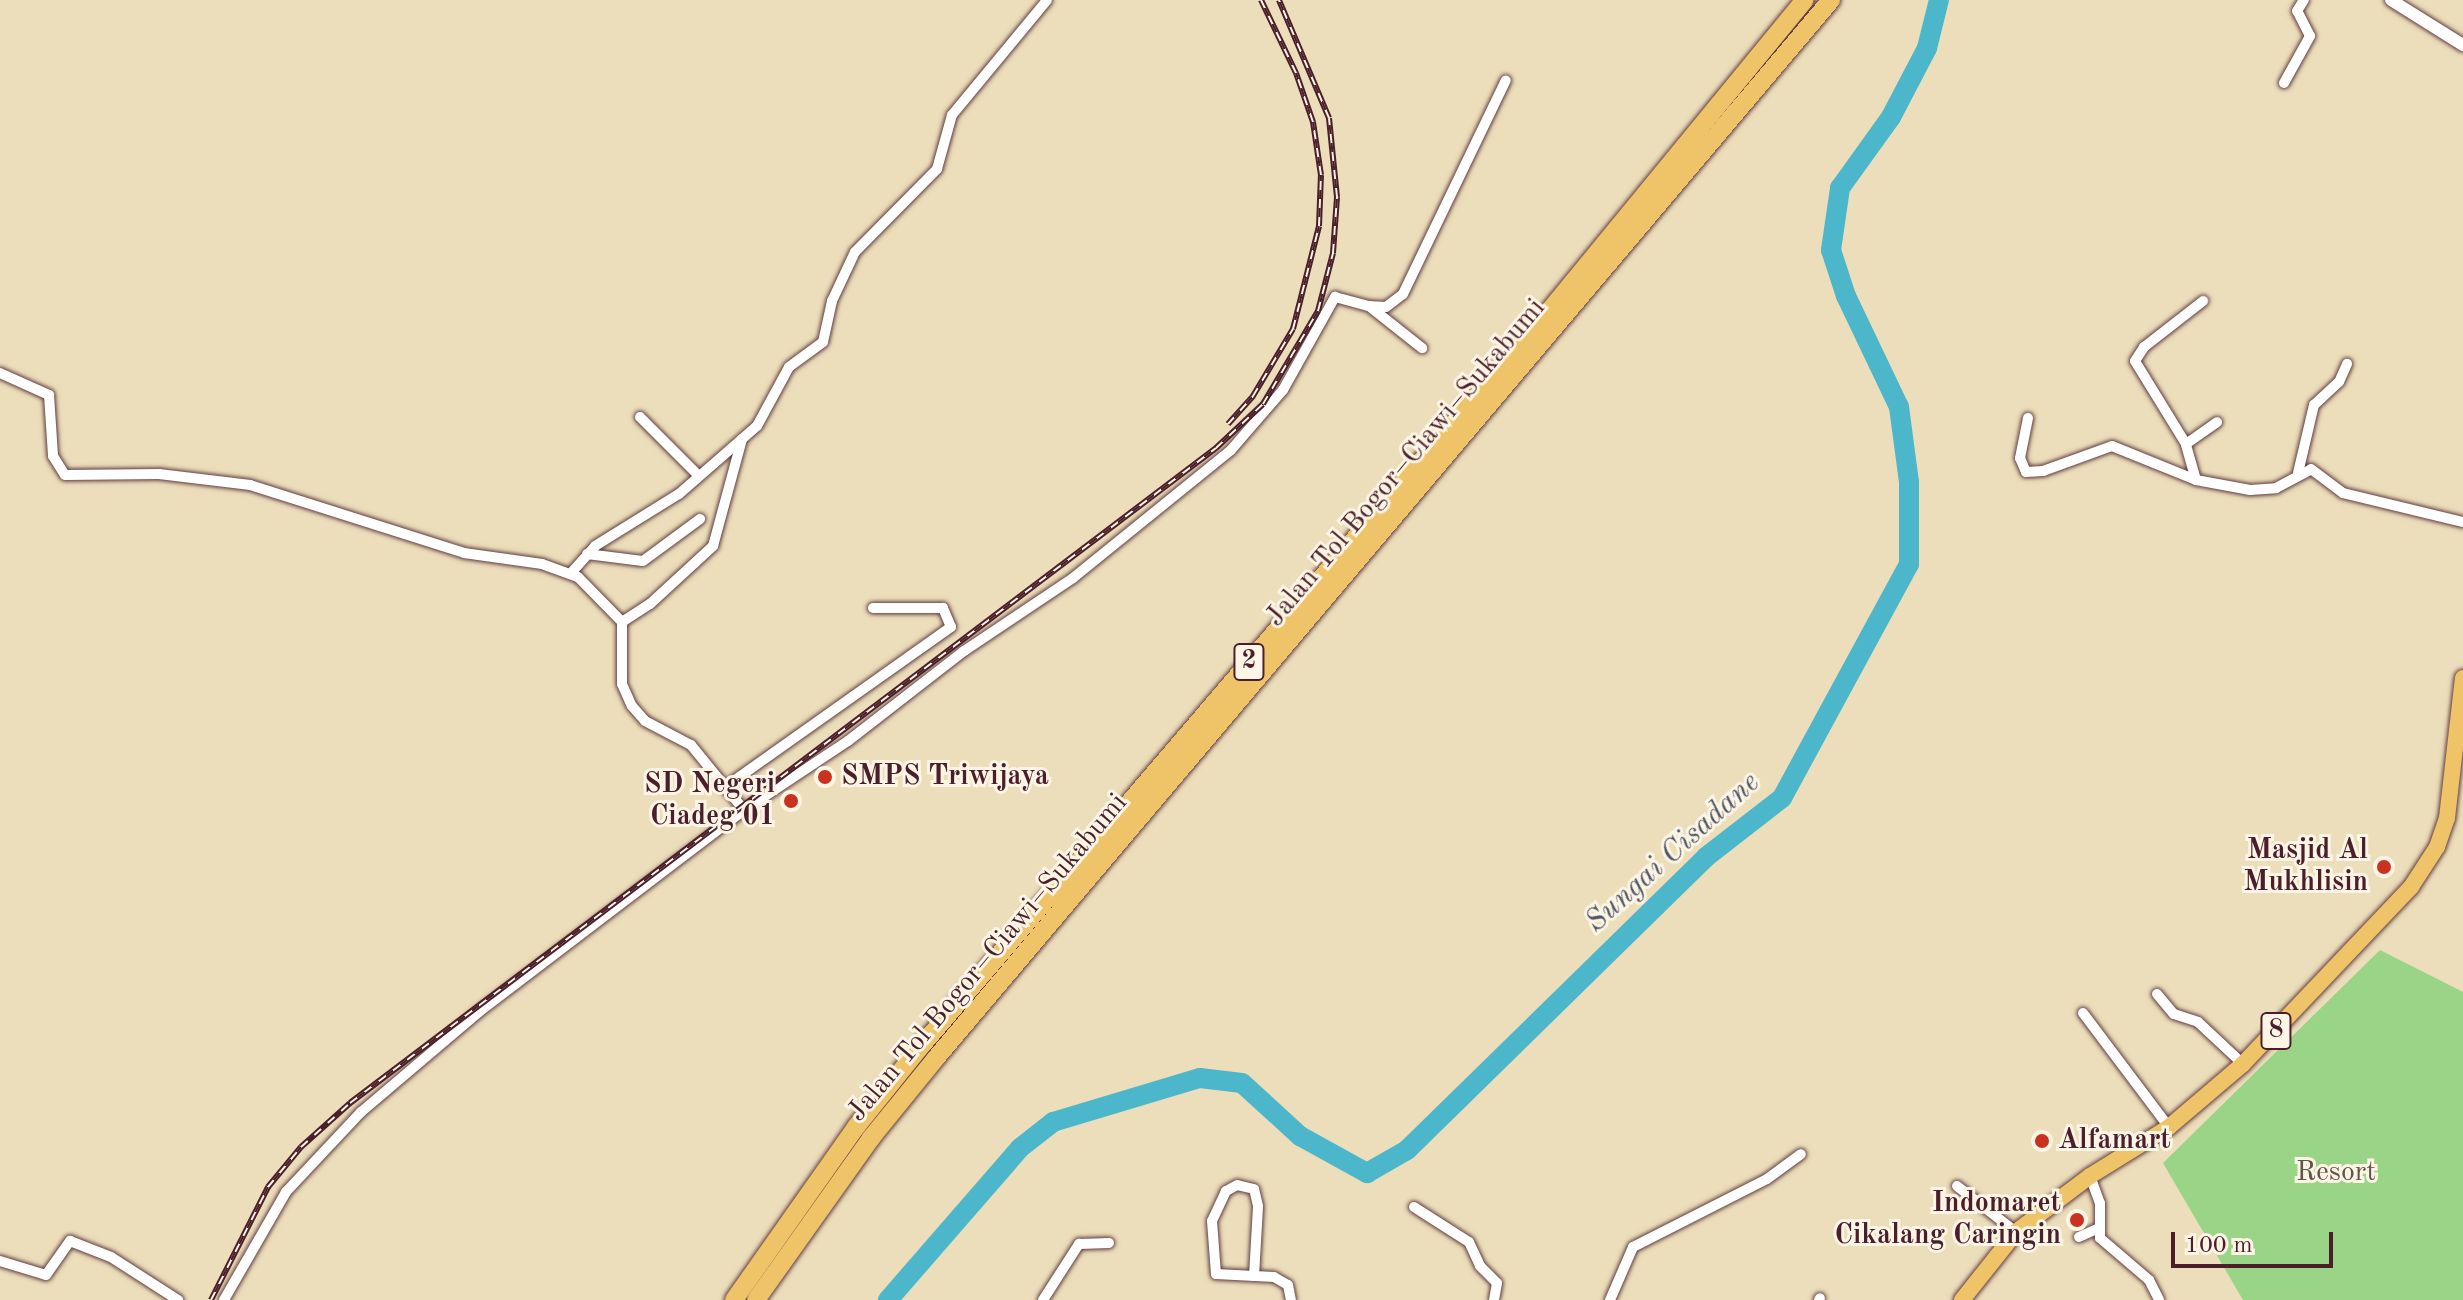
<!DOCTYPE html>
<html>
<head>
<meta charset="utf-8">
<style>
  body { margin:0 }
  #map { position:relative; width:2463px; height:1300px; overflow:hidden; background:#ecdeba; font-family:"Old Standard TT",serif }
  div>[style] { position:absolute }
  .green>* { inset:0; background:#99d487 }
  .river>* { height:20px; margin:-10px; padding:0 10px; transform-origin:10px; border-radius:10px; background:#4cb7ca }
  .roads { filter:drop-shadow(0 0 2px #623c40) drop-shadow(0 0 2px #623c40) }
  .minor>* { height:10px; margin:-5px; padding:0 5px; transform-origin:5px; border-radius:5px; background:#fff }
  .tertiary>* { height:12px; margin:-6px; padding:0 6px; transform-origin:6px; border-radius:6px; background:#fff }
  .trunk>* { height:16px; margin:-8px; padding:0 8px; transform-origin:8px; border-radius:8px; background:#efc469 }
  .motorway>* { height:18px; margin:-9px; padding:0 9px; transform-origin:9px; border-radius:9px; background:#efc469 }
  .rail>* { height:6px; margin-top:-3px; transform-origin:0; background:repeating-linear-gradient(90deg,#fcf5e5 0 9px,#4a1f2b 0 18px); box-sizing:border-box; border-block:2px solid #4a1f2b }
  .dots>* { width:22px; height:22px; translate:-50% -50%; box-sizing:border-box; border:4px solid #fcf5e5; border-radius:50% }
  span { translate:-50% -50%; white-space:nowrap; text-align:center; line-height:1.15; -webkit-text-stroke:6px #fcf5e5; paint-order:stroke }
  .shield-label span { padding:2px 6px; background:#fcf5e5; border:2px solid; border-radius:6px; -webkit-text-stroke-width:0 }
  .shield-label { font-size:26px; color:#4a1f2b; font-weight:700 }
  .street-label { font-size:28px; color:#4a1f2b }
  .poi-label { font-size:28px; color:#4a1f2b; font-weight:700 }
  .left { translate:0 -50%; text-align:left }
  .right { translate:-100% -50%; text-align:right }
  .park-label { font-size:28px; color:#625547 }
  .water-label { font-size:30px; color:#4b5463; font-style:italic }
  .scale { position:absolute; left:2171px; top:1232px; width:162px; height:36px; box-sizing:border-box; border:4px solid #4a1f2b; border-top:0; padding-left:10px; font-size:24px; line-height:28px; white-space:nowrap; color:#4a1f2b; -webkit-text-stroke:6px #fcf5e5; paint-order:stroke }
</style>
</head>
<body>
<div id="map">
  <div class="green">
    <div style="clip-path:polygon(2380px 950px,2463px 992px,2463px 1300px,2243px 1300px,2163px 1163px)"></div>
  </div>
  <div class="river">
    <div style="left:888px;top:1300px;width:201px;rotate:-49deg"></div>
    <div style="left:1020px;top:1148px;width:42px;rotate:-38.2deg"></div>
    <div style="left:1053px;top:1122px;width:153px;rotate:-16.7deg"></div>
    <div style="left:1200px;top:1078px;width:42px;rotate:6.8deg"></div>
    <div style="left:1242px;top:1083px;width:79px;rotate:42.4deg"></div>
    <div style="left:1300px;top:1136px;width:77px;rotate:28.9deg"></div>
    <div style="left:1367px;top:1173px;width:46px;rotate:-29.9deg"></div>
    <div style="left:1407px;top:1150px;width:419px;rotate:-44.4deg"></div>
    <div style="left:1706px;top:857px;width:96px;rotate:-37.8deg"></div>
    <div style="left:1782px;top:798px;width:266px;rotate:-61.5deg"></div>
    <div style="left:1909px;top:564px;width:82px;rotate:-90deg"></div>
    <div style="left:1909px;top:482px;width:76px;rotate:-97.6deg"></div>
    <div style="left:1899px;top:407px;width:123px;rotate:-115.5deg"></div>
    <div style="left:1846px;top:296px;width:48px;rotate:-108.1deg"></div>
    <div style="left:1831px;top:250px;width:63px;rotate:-81.7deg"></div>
    <div style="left:1840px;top:188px;width:87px;rotate:-54.3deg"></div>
    <div style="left:1891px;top:117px;width:78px;rotate:-62.4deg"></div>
    <div style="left:1927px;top:48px;width:49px;rotate:-76deg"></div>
  </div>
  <div class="roads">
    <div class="minor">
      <div style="left:2284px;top:83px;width:54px;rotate:-61deg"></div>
      <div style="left:2310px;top:36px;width:28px;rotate:-117deg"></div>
      <div style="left:2297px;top:11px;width:13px;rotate:-58deg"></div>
      <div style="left:1369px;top:306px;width:17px;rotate:3deg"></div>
      <div style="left:1386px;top:307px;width:21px;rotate:-37deg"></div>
      <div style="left:1403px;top:294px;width:237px;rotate:-64.3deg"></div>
      <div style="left:0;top:373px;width:54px;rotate:24.2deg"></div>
      <div style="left:49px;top:395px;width:61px;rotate:86.2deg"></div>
      <div style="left:53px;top:456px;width:22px;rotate:58deg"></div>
      <div style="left:65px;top:475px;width:94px;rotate:-0.6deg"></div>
      <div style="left:159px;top:474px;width:92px;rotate:6.9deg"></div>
      <div style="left:250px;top:485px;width:225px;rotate:17.6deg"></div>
      <div style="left:464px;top:553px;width:79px;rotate:8deg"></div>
      <div style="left:542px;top:564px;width:38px;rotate:20deg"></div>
      <div style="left:578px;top:577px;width:63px;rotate:45.6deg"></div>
      <div style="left:622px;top:622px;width:62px;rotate:90deg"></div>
      <div style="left:622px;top:684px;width:24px;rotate:66deg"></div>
      <div style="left:632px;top:706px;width:20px;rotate:49deg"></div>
      <div style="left:645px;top:721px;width:52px;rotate:27.6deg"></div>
      <div style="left:691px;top:745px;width:84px;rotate:50.8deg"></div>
      <div style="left:744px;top:810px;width:333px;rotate:142.7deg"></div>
      <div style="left:479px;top:1012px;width:155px;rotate:139.7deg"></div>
      <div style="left:361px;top:1112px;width:110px;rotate:133.2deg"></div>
      <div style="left:286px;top:1192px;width:125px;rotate:119.9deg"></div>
      <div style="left:640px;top:417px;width:82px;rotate:45deg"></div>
      <div style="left:2028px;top:418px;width:41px;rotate:101.3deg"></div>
      <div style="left:2020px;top:458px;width:15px;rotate:67deg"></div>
      <div style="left:2026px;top:472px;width:17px;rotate:-3deg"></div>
      <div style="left:2043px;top:471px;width:73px;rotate:-19.9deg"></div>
      <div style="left:2112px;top:446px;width:91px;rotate:22deg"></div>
      <div style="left:2196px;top:480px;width:55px;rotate:10.5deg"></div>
      <div style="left:2250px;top:490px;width:26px;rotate:-4deg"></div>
      <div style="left:2276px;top:488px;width:40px;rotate:-28deg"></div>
      <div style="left:2311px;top:469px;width:40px;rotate:37deg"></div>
      <div style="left:2343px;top:493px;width:123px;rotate:13.6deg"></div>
      <div style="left:2186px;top:444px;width:38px;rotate:-35deg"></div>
      <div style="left:2298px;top:473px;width:70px;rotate:-76.8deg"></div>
      <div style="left:2314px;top:405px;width:34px;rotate:-43deg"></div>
      <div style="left:2339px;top:382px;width:20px;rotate:-66deg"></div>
      <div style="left:2196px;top:480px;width:37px;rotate:-106deg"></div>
      <div style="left:2186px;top:444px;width:97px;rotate:-121.6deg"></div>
      <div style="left:2135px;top:361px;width:17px;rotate:-57deg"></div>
      <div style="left:2144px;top:347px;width:75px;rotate:-37.9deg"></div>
      <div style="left:587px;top:554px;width:56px;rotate:7.1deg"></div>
      <div style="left:643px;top:561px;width:71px;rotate:-36.4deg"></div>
      <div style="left:571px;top:573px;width:36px;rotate:-48deg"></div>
      <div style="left:595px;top:546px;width:99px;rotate:-31.8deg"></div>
      <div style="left:679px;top:494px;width:103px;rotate:-41.1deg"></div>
      <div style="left:757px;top:426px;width:67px;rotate:-61.5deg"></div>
      <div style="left:789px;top:367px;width:42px;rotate:-36.3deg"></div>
      <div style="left:823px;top:342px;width:42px;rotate:-77.6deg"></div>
      <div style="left:832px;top:301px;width:54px;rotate:-64.9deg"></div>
      <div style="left:855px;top:252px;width:117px;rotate:-45.3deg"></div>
      <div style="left:937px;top:169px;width:56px;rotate:-74.5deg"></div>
      <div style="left:952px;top:115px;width:149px;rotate:-50.4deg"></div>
      <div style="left:622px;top:622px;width:33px;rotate:-33deg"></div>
      <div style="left:650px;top:604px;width:86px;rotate:-42.6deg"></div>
      <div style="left:713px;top:546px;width:111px;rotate:-74.8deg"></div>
      <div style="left:725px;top:787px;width:277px;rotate:-35.3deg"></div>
      <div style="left:951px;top:627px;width:21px;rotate:-113deg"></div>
      <div style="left:943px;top:608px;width:70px;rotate:180deg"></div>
      <div style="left:744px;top:810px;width:125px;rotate:-33.6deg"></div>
      <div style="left:848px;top:741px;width:147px;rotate:-37.8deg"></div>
      <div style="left:964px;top:651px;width:131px;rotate:-33.8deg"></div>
      <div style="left:1073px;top:578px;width:203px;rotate:-39deg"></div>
      <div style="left:1231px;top:450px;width:79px;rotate:-49.1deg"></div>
      <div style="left:1283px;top:390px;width:107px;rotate:-60.8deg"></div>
      <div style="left:1335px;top:297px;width:35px;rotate:15deg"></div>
      <div style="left:1369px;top:306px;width:68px;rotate:38.4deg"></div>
      <div style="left:2157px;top:994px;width:26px;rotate:50deg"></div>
      <div style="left:2174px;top:1014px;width:25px;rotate:18deg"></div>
      <div style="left:2198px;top:1022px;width:62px;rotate:43deg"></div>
      <div style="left:2083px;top:1013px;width:143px;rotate:53deg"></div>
      <div style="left:2090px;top:1176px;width:29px;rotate:70deg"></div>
      <div style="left:2100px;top:1203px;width:35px;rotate:90deg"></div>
      <div style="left:2100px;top:1238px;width:65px;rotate:40.6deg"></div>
      <div style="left:2149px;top:1280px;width:22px;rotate:63deg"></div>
      <div style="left:1957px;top:1186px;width:75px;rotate:37.9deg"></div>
      <div style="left:1414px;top:1207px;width:65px;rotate:32.5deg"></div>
      <div style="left:1469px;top:1242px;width:26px;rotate:65deg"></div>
      <div style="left:1480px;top:1266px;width:24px;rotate:45deg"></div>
      <div style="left:1497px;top:1283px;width:17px;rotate:100deg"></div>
      <div style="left:2079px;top:1237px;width:22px;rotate:-24deg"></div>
      <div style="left:0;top:1261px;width:48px;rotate:16.9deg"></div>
      <div style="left:46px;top:1275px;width:42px;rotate:-54.8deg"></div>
      <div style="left:70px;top:1241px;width:44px;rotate:21.3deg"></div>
      <div style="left:111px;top:1257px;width:80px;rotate:32.7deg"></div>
      <div style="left:1254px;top:1276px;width:70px;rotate:-86.7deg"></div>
      <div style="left:1258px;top:1206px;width:17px;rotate:-103deg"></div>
      <div style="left:1254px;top:1189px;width:17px;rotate:-167deg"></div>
      <div style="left:1237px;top:1185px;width:13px;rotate:151deg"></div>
      <div style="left:1226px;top:1191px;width:33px;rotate:115deg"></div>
      <div style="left:1212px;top:1221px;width:53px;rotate:85.7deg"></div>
      <div style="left:1216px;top:1274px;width:58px;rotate:3deg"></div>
      <div style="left:1274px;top:1277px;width:16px;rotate:30deg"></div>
      <div style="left:1288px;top:1285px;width:15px;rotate:79deg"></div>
      <div style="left:1043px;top:1300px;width:67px;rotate:-57.3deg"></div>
      <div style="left:1079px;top:1244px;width:30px;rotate:-2deg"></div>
      <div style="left:1610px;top:1300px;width:58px;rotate:-66.5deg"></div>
      <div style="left:1633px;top:1247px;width:150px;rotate:-26.9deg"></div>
      <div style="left:1767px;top:1179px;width:42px;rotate:-36.3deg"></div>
      <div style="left:1819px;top:1300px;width:2px;rotate:-63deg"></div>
    </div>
    <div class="tertiary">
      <div style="left:2391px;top:0;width:85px;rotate:32deg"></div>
    </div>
    <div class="trunk">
      <div style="left:1962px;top:1300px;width:87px;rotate:-51.5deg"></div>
      <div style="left:2016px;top:1232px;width:93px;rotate:-37.1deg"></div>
      <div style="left:2090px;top:1176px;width:93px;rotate:-31.8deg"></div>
      <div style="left:2169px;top:1127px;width:97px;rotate:-40.4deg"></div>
      <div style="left:2243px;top:1064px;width:244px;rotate:-46.5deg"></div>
      <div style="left:2411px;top:887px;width:48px;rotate:-57deg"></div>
      <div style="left:2437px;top:847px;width:31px;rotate:-71deg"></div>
      <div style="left:2447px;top:818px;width:141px;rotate:-83.5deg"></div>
    </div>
    <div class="motorway">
      <div style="left:734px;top:1300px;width:212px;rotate:-54.8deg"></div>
      <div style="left:856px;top:1127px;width:105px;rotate:-51.2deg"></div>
      <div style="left:922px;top:1045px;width:945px;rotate:-49.46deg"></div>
      <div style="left:1536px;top:327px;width:423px;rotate:-50.6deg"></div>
      <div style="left:756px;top:1300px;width:199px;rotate:-54.6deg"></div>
      <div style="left:871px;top:1138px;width:103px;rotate:-50.9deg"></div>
      <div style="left:936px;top:1058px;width:1386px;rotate:-49.77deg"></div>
    </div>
  </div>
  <div class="rail">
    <div style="left:1228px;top:424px;width:38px;rotate:-48deg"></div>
    <div style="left:1253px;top:396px;width:78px;rotate:-59.2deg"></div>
    <div style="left:1293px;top:329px;width:106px;rotate:-75.8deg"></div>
    <div style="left:1319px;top:226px;width:51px;rotate:-87.8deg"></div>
    <div style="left:1321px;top:175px;width:54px;rotate:-98.6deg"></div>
    <div style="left:1313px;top:122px;width:52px;rotate:-109.1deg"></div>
    <div style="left:1296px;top:73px;width:81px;rotate:-115.6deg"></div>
    <div style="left:211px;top:1300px;width:127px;rotate:-63.2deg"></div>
    <div style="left:268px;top:1187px;width:52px;rotate:-50.5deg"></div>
    <div style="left:301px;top:1147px;width:66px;rotate:-41.9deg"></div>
    <div style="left:350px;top:1103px;width:1086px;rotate:-37.1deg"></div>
    <div style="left:1216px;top:448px;width:64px;rotate:-43.1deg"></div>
    <div style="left:1263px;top:404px;width:108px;rotate:-59.4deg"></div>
    <div style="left:1318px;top:311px;width:60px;rotate:-75.5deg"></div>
    <div style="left:1333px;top:253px;width:56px;rotate:-85.9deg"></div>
    <div style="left:1337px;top:197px;width:79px;rotate:-95.8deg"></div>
    <div style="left:1329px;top:118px;width:128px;rotate:-113deg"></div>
  </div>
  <div class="dots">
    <div style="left:825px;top:777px;background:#c8321e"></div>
    <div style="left:791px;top:801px;background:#c8321e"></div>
    <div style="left:2384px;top:867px;background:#c8321e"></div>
    <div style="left:2042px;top:1141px;background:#c8321e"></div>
    <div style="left:2077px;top:1220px;background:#c8321e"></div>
  </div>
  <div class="shield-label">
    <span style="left:1249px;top:662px">2</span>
    <span style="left:2276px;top:1031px">8</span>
  </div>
  <div class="street-label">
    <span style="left:1406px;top:463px;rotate:-50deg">Jalan Tol Bogor–Ciawi–Sukabumi</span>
    <span style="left:988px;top:958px;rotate:-50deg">Jalan Tol Bogor–Ciawi–Sukabumi</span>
  </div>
  <div class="poi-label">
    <span class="left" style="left:841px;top:777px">SMPS Triwijaya</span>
    <span class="right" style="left:775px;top:801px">SD Negeri<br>Ciadeg 01</span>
    <span class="right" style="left:2368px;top:867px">Masjid Al<br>Mukhlisin</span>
    <span class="left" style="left:2058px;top:1141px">Alfamart</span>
    <span class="right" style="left:2061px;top:1220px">Indomaret<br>Cikalang Caringin</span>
  </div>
  <div class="park-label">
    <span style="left:2336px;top:1173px">Resort</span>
  </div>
  <div class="water-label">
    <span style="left:1673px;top:853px;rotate:-42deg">Sungai Cisadane</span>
  </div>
  <div class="scale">100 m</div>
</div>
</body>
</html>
